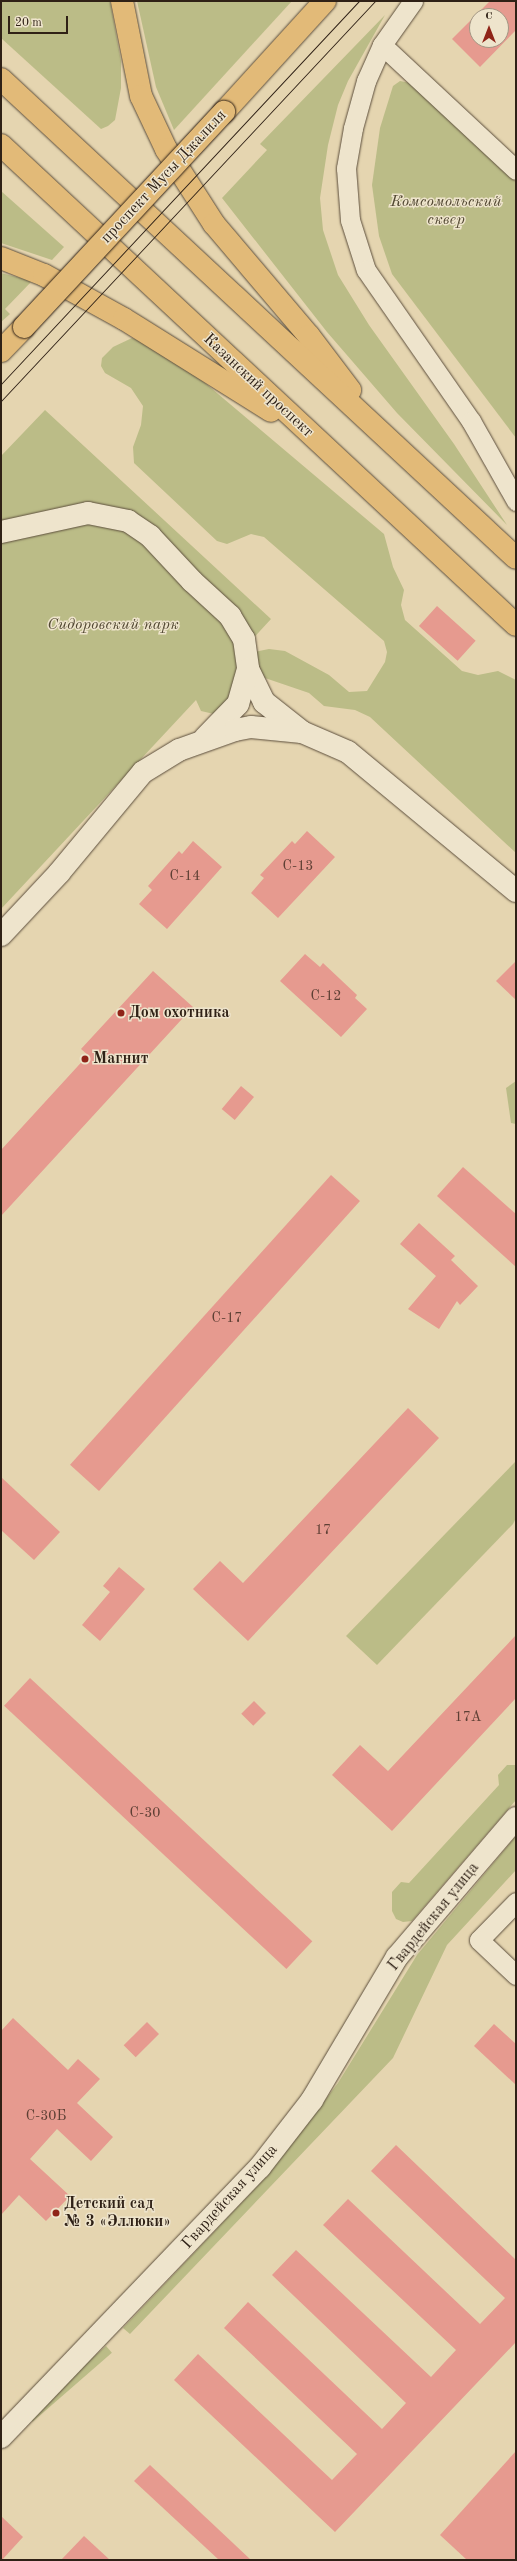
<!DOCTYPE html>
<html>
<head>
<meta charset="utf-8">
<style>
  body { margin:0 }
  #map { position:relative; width:517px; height:2561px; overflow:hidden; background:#e5d5b0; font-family:"Old Standard TT",serif }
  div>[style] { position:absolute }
  .green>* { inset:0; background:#bbbc87; transform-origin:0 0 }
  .building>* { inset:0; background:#e69a8f; transform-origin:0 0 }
  .roads { filter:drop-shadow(0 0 1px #5c4e3c) drop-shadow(0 0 1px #5c4e3c) }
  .minor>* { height:19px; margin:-9.5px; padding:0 9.5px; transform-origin:9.5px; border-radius:9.5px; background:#eee4cc }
  .tertiary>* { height:22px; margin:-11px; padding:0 11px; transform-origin:11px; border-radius:11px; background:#eee4cc }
  .primary>* { height:22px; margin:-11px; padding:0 11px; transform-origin:11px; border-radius:11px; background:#e2ba78 }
  .tram>* { height:1px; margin:-0.5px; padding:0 0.5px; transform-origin:0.5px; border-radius:0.5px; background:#2f2116 }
  .bridges { filter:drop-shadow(0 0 1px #2f2116) drop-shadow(0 0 1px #2f2116) }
  .primary-bridge>* { height:22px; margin:-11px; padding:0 11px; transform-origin:11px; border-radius:11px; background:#e2ba78 }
  .dots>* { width:11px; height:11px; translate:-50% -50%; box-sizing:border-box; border:2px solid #eee4cc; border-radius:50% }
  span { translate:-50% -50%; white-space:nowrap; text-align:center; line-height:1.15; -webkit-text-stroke:3px #eee4cc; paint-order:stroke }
  .number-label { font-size:14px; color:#5d3f34 }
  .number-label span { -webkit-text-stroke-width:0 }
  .street-label { font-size:16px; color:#2f2116 }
  .park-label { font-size:16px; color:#524832; font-style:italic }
  .poi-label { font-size:16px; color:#2f2116; font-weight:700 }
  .left { translate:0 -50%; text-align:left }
  .frame { position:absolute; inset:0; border:2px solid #2f2116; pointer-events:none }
  .north { position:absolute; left:469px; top:8px; width:40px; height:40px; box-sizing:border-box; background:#eee4cc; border:1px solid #a29683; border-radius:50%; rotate:0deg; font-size:11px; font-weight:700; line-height:16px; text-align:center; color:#2f2116 }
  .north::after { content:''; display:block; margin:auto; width:14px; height:18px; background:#8f2418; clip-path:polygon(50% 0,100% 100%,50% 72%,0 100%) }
  .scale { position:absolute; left:8px; top:16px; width:60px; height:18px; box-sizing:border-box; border:2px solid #2f2116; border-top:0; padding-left:5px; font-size:12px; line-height:14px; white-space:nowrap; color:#2f2116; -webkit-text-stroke:3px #eee4cc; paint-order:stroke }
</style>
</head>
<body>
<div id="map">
  <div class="green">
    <div style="clip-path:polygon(1px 1px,110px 1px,121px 61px,121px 88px,115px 120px,108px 126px,101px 129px,1px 38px)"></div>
    <div style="clip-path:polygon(137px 1px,292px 1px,174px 130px,156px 87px)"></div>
    <div style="clip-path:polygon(385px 15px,348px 81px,338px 105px,328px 145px,320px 198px,323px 230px,338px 275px,369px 325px,454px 444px,507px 525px,397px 413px,327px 332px,222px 198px,267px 150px,260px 144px)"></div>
    <div style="clip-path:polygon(400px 81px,410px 83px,516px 182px,516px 438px,392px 274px,379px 236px,372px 185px,380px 128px,393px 86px)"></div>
    <div style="clip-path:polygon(1px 191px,64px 247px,52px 260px,1px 243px)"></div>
    <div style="clip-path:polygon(1px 273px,32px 281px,5px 309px,10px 314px,1px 322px)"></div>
    <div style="clip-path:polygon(132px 338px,166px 350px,384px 534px,393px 567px,404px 590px,401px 605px,405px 620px,462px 671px,478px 675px,498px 671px,516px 680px,516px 853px,370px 717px,355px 710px,324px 706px,309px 693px,265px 678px,248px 680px,228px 704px,214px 714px,201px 711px,196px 700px,1px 909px,1px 456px,45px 410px,271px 619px,238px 655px,269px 649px,285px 651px,329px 675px,349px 692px,367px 691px,385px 662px,387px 652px,384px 641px,264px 537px,251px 534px,227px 544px,217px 541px,134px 463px,133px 447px,141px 425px,143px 406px,131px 388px,105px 373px,101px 366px,102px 358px,113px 347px)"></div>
    <div style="clip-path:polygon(516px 1081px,516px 1124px,511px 1123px,506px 1088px)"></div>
    <div style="clip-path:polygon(516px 1461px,516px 1518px,513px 1524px,377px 1665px,346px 1636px)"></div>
    <div style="clip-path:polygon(507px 1765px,516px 1765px,516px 1800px,412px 1921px,403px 1922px,396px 1919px,392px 1911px,392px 1892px,401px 1882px,409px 1883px,499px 1785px,498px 1775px)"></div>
    <div style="clip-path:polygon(516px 1836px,516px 1870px,447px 1945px,393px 2058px,130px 2334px,123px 2328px,267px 2176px,338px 2083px,417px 1955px)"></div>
    <div style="left:106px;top:2346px;width:9px;height:105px;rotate:49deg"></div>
  </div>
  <div class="building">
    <div style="clip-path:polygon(evenodd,490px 1px,516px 1px,516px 30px,480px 67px,452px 39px,490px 1px,477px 16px,501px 16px,501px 40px,477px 40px,477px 16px)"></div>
    <div style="left:437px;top:606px;width:52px;height:27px;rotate:42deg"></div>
    <div style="clip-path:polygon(307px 831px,335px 857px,278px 918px,251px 893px,264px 878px,260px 875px,292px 841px,295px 844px)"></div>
    <div style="clip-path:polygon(193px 841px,222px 867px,167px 929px,139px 904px,152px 890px,148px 886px,179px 851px,182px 854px)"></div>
    <div style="clip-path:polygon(305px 954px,320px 967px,323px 963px,357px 995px,355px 998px,367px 1009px,341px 1037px,280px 981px)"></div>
    <div style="clip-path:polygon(516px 961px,516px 1000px,496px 981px)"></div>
    <div style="clip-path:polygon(153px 971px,193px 1007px,1px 1216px,1px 1150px,88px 1055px,81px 1049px)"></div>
    <div style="left:241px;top:1086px;width:17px;height:30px;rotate:40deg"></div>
    <div style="clip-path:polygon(463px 1167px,516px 1214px,516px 1267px,437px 1196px)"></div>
    <div style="left:331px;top:1175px;width:39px;height:390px;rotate:42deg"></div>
    <div style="clip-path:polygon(419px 1223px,455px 1256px,451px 1260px,478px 1286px,460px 1305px,457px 1301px,439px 1329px,408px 1309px,436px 1276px,400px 1244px)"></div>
    <div style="clip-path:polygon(408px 1408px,439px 1438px,248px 1641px,193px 1589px,220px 1561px,243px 1583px)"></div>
    <div style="clip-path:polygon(1px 1477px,60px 1532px,34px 1560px,1px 1530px)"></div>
    <div style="clip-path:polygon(119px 1567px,145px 1589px,100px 1641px,82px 1625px,110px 1592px,103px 1586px)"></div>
    <div style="clip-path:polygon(516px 1635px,516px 1698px,392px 1831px,332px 1775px,360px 1745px,388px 1771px)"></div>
    <div style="left:30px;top:1678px;width:386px;height:38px;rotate:43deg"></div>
    <div style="left:254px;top:1701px;width:17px;height:18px;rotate:45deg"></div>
    <div style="clip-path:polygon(13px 2018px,68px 2070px,78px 2059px,100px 2079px,77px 2103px,113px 2137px,91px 2161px,57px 2129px,30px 2159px,70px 2196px,46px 2221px,19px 2195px,1px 2215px,1px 2031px)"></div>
    <div style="left:147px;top:2022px;width:17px;height:33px;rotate:45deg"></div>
    <div style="clip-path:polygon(494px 2024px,516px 2044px,516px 2085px,474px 2046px)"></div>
    <div style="clip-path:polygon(396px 2145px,516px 2260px,516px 2342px,335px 2532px,174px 2380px,198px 2354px,332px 2480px,357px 2454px,224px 2328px,248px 2302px,382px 2429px,406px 2403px,272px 2275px,296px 2250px,431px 2377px,456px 2350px,323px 2225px,348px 2199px,480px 2324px,505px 2298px,371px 2171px)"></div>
    <div style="clip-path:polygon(516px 2451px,516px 2560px,467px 2560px,440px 2535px)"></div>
    <div style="clip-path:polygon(150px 2465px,251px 2560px,219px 2560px,134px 2481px)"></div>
    <div style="clip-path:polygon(1px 2516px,23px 2537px,2px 2560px,1px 2560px)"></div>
    <div style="clip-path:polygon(84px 2536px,110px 2560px,61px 2560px)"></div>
  </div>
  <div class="roads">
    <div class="minor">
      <div style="left:413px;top:1px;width:54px;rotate:125.2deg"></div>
      <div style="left:382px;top:45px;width:39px;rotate:114deg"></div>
      <div style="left:366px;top:81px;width:49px;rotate:105.5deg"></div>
      <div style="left:353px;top:128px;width:41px;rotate:99.9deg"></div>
      <div style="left:346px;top:168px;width:52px;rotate:85.6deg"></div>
      <div style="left:350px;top:220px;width:52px;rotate:72.3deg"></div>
      <div style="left:366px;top:270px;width:184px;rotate:55.2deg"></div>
      <div style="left:471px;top:421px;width:92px;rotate:60.6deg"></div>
      <div style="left:382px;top:45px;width:183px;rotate:43deg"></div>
      <div style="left:516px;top:1902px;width:53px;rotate:134.2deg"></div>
      <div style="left:479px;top:1940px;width:51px;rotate:43.4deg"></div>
    </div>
    <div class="tertiary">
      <div style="left:1px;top:532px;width:89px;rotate:-12.3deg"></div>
      <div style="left:88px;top:513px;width:41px;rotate:11.3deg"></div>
      <div style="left:128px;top:521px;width:27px;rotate:34deg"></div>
      <div style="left:150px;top:536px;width:62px;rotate:47deg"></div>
      <div style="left:192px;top:581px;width:52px;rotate:42.6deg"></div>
      <div style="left:230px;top:616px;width:27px;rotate:59deg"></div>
      <div style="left:244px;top:639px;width:30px;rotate:82deg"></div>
      <div style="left:248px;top:669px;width:37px;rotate:64deg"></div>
      <div style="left:264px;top:702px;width:48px;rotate:38.3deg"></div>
      <div style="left:205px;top:738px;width:47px;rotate:-45.9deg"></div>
      <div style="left:238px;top:704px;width:36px;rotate:-74deg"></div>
      <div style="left:1px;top:935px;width:85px;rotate:-46.9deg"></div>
      <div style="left:59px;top:873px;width:131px;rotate:-50.3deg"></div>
      <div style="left:143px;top:772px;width:42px;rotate:-31.4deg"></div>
      <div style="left:179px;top:750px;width:59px;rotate:-19.7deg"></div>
      <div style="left:235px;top:730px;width:16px;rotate:-11deg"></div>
      <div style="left:251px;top:727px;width:51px;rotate:5.6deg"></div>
      <div style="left:302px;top:732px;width:50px;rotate:23.5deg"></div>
      <div style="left:348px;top:752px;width:218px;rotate:39.6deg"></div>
      <div style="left:1px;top:2437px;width:374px;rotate:-46.2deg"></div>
      <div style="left:260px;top:2167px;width:85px;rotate:-52.2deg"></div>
      <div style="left:312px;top:2100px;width:166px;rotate:-59.3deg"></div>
      <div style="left:397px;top:1957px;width:183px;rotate:-49.4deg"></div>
    </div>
    <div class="primary">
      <div style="left:122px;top:1px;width:97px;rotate:78.7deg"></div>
      <div style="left:141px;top:96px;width:59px;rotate:64.7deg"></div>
      <div style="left:166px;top:149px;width:89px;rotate:57.4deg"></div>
      <div style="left:214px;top:224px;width:147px;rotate:49.7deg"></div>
      <div style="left:309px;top:336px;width:68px;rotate:52.8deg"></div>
      <div style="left:1px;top:79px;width:703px;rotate:42.93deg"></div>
      <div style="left:224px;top:112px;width:150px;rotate:-47.7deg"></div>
      <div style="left:1px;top:145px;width:704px;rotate:42.99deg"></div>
      <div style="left:1px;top:258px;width:46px;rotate:21.6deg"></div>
      <div style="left:44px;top:275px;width:91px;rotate:28.8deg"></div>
      <div style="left:124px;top:319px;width:173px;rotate:32deg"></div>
      <div style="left:1px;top:351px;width:33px;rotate:-46deg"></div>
    </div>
  </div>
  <div class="tram">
    <div style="left:1px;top:384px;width:524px;rotate:-46.93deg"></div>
    <div style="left:1px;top:401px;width:548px;rotate:-46.92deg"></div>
  </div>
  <div class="bridges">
    <div class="primary-bridge">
      <div style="left:24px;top:327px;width:294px;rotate:-47.1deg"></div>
    </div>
  </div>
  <div class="dots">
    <div style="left:121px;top:1013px;background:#8f2418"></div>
    <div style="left:85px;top:1059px;background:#8f2418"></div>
    <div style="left:56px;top:2213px;background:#8f2418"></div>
  </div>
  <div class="number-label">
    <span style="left:298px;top:866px">С-13</span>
    <span style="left:185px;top:876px">С-14</span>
    <span style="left:326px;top:996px">С-12</span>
    <span style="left:227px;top:1318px">С-17</span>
    <span style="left:323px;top:1530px">17</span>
    <span style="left:468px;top:1717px">17А</span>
    <span style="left:145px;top:1813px">С-30</span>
    <span style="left:46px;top:2116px">С-30Б</span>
  </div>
  <div class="street-label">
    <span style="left:164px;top:177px;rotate:-47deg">проспект Мусы Джалиля</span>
    <span style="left:258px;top:386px;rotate:43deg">Казанский проспект</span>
    <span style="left:434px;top:1917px;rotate:-51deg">Гвардейская улица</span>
    <span style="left:230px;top:2197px;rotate:-48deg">Гвардейская улица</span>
  </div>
  <div class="park-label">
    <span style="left:446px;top:211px">Комсомольский<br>сквер</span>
    <span style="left:113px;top:625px">Сидоровский парк</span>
  </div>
  <div class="poi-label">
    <span class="left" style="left:129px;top:1013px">Дом охотника</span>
    <span class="left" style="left:93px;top:1059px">Магнит</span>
    <span class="left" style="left:64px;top:2213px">Детский сад<br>№ 3 «Эллюки»</span>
  </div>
  <div class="frame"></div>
  <div class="north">С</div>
  <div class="scale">20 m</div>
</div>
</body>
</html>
